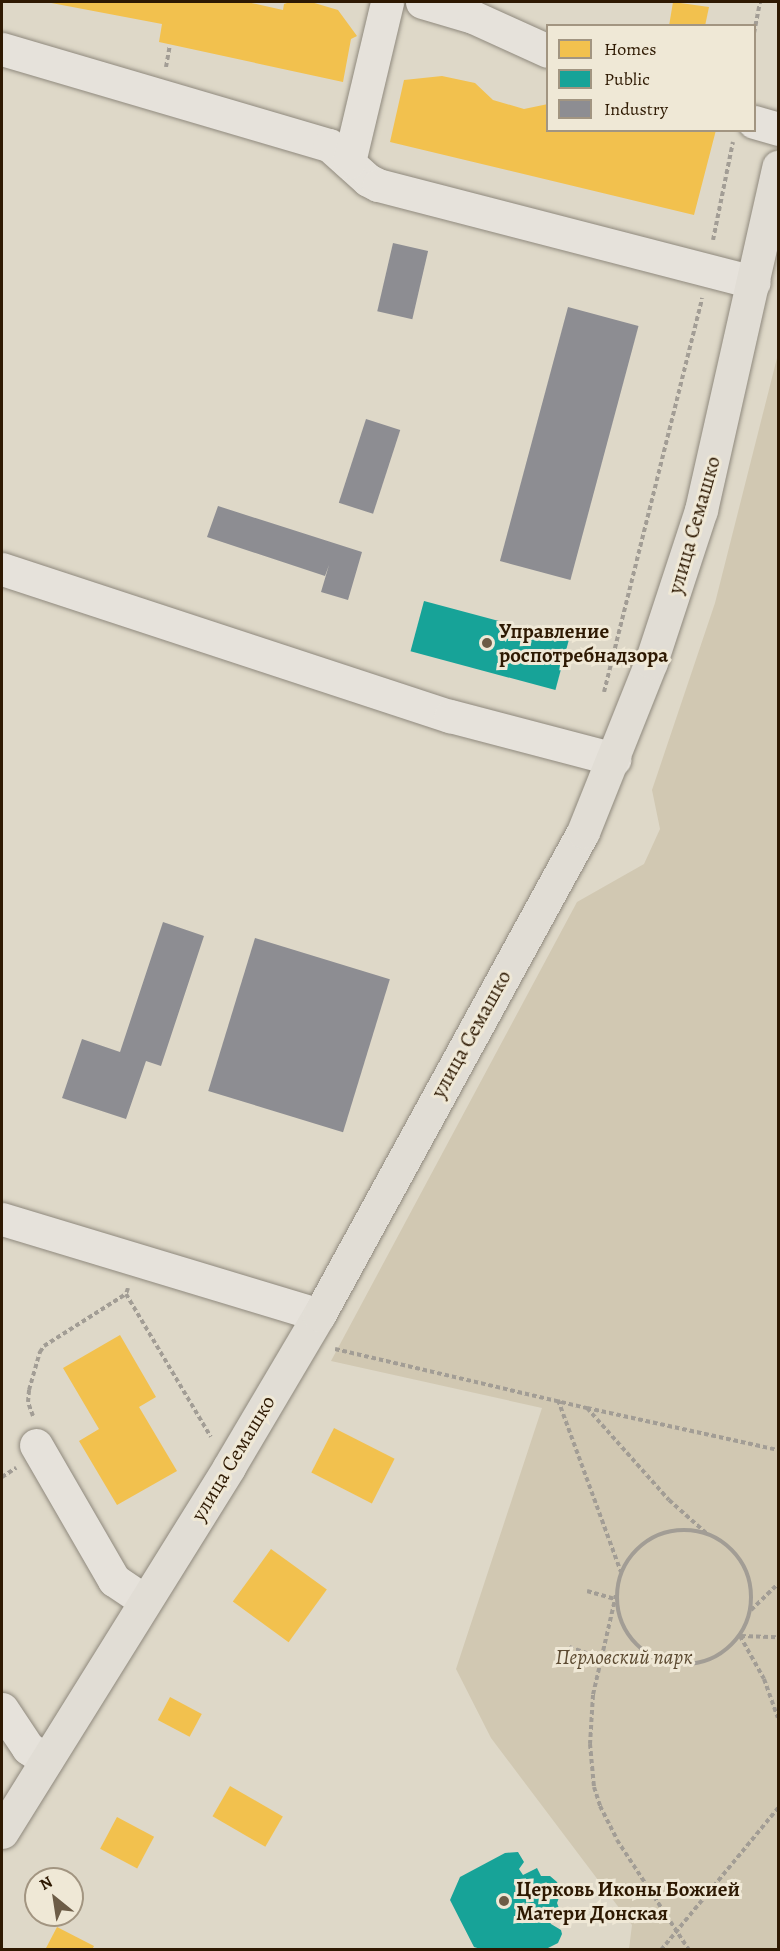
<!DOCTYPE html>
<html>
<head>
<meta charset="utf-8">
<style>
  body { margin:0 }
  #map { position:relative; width:780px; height:1951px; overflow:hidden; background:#ded8c8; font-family:Alegreya,serif }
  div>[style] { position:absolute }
  .green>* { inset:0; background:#d1c8b2 }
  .homes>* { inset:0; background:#f2c14e; transform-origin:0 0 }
  .public>* { inset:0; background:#17a398; transform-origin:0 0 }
  .industry>* { inset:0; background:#8d8d92; transform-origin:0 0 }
  .path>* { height:4px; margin-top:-2px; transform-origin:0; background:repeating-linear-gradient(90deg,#a29d95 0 4.5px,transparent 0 7.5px) }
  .path>.ring { margin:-2px; padding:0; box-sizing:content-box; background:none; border:4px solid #a29d95; border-radius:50% }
  .roads { filter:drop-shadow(0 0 2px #8f897d) drop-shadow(0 0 2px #8f897d) }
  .minor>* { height:33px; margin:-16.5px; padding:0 16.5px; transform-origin:16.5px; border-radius:16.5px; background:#e6e2db }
  .major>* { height:33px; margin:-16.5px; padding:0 16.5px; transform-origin:16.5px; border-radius:16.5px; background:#e1ddd5 }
  .dots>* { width:16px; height:16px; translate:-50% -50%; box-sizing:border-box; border:3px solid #efe8d6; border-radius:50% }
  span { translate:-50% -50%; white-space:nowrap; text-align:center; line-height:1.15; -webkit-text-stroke:6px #efe8d6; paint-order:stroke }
  .street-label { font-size:21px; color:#2e1902 }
  .poi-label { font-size:21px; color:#2e1902; font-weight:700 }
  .left { translate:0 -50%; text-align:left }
  .park-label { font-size:21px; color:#5c4a31; font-style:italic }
  .frame { position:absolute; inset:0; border:3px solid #2e1902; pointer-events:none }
  .legend { position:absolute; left:546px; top:24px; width:210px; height:108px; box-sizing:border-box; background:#efe8d6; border:2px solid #a29581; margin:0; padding:8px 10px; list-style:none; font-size:18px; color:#2e1902 }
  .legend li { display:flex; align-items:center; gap:12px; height:30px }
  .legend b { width:30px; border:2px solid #a29581 }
  .north { position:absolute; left:24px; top:1867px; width:60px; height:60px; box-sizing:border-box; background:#efe8d6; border:2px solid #a29581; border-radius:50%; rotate:330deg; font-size:16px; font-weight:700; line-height:24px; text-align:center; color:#2e1902 }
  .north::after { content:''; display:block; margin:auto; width:21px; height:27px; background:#6c5c47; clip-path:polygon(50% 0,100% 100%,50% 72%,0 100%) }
</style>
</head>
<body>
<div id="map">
  <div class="green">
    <div style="clip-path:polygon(777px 358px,778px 1949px,629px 1949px,632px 1925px,491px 1738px,456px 1669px,542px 1408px,331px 1361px,577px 902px,644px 864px,660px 829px,652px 790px,715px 603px)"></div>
  </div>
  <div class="homes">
    <div style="clip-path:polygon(46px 2px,247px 2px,283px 10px,284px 4px,290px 2px,311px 2px,338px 10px,357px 36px,351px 39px,343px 82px,159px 42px,162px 24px)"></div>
    <div style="clip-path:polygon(673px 2px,709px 7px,705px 26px,669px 26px)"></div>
    <div style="clip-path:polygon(442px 76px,475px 83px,493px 100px,524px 109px,548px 104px,548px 130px,716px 130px,694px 215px,390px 142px,404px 80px)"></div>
    <div style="clip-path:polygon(120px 1335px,156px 1397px,139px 1407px,177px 1471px,117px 1505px,79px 1441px,99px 1429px,63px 1368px)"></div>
    <div style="left:334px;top:1428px;width:68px;height:50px;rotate:27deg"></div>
    <div style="left:271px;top:1549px;width:69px;height:65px;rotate:36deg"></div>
    <div style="left:170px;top:1697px;width:36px;height:26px;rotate:28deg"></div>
    <div style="left:230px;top:1786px;width:61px;height:35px;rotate:30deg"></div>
    <div style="left:117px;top:1817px;width:42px;height:36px;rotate:28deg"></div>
    <div style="clip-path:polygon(57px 1927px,94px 1946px,92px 1950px,45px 1950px)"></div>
  </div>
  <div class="public">
    <div style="left:424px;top:601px;width:150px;height:52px;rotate:15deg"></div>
    <div style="clip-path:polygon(518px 1852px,524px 1862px,519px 1869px,523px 1875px,537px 1868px,541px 1876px,550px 1876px,557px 1882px,561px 1892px,557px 1903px,560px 1911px,548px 1919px,551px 1924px,561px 1930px,562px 1934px,558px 1943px,544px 1950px,484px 1950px,474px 1947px,450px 1900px,460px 1877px,505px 1853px)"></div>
  </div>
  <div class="industry">
    <div style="left:393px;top:243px;width:36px;height:70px;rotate:13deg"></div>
    <div style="left:568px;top:307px;width:73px;height:263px;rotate:15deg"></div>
    <div style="left:366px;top:419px;width:36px;height:88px;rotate:18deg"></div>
    <div style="clip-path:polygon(218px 506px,362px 552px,348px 600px,321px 592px,329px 565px,325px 576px,207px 537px)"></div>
    <div style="clip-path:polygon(163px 922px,204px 936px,161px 1066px,146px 1061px,126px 1119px,62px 1098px,82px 1039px,120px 1052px)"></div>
    <div style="left:255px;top:938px;width:141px;height:160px;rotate:17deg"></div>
  </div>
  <div class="path">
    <div style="left:754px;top:33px;width:32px;rotate:-79deg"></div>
    <div style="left:166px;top:67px;width:22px;rotate:-80deg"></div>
    <div style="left:713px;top:240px;width:100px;rotate:-78.5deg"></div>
    <div style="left:604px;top:692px;width:406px;rotate:-76deg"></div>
    <div style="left:128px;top:1288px;width:6px;rotate:108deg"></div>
    <div style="left:126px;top:1294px;width:166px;rotate:59.3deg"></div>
    <div style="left:335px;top:1349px;width:259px;rotate:13.2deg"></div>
    <div style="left:587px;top:1408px;width:196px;rotate:12.4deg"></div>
    <div style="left:558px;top:1400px;width:183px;rotate:69.9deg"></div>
    <div style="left:587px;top:1408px;width:123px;rotate:48.3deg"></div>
    <div style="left:669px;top:1500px;width:50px;rotate:41.7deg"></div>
    <div style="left:33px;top:1416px;width:15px;rotate:-110deg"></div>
    <div style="left:28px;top:1402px;width:12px;rotate:-85deg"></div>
    <div style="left:29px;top:1390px;width:40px;rotate:-74deg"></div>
    <div style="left:40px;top:1352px;width:7px;rotate:-56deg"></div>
    <div style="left:44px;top:1346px;width:97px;rotate:-32.4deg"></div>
    <div style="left:2px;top:1477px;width:17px;rotate:-33deg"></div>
    <div class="ring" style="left:617px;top:1530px;width:130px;height:130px"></div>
    <div style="left:587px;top:1591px;width:29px;rotate:16deg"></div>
    <div style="left:616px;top:1595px;width:103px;rotate:103deg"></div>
    <div style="left:593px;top:1695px;width:49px;rotate:93.5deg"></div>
    <div style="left:590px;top:1744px;width:43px;rotate:84.7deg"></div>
    <div style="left:594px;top:1787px;width:20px;rotate:72deg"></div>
    <div style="left:600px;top:1806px;width:38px;rotate:63deg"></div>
    <div style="left:617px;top:1840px;width:131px;rotate:56.8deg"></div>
    <div style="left:751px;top:1610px;width:37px;rotate:-44deg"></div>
    <div style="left:740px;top:1636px;width:49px;rotate:60.8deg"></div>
    <div style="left:764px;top:1679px;width:41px;rotate:70.3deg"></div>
    <div style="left:741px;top:1636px;width:37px;rotate:2deg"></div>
    <div style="left:569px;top:1647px;width:34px;rotate:19deg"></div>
    <div style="left:661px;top:1950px;width:184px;rotate:-50.5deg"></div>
  </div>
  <div class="roads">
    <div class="minor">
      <div style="left:422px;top:2px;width:53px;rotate:16.4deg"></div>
      <div style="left:473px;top:17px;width:82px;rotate:24.4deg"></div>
      <div style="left:2px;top:49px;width:341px;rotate:16.4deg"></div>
      <div style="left:329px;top:145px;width:52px;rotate:41.9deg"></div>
      <div style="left:368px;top:180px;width:11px;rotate:27deg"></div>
      <div style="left:378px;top:185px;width:388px;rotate:14.5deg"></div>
      <div style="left:754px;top:122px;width:25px;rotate:16deg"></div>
      <div style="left:349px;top:162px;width:164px;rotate:-76.6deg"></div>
      <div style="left:2px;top:569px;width:472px;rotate:18.2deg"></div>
      <div style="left:450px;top:716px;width:170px;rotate:14.7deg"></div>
      <div style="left:2px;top:1219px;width:331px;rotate:16.8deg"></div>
      <div style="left:36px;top:1445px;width:156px;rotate:60deg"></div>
      <div style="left:114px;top:1580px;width:36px;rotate:34deg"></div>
      <div style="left:2px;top:1709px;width:47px;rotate:56.3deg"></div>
      <div style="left:28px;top:1748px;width:22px;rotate:34deg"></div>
    </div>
    <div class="major">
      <div style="left:2px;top:1832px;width:430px;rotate:-58.1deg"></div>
      <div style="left:229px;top:1467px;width:177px;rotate:-59.4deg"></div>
      <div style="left:319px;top:1315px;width:550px;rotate:-61.34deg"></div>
      <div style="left:583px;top:832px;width:183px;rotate:-68.2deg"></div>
      <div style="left:651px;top:662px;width:160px;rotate:-71.8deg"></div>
      <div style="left:701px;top:510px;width:352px;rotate:-77.3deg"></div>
    </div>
  </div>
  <div class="dots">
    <div style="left:487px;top:643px;background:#6c5c47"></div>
    <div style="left:504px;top:1901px;background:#6c5c47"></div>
  </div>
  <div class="street-label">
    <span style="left:694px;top:525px;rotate:-74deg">улица Семашко</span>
    <span style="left:471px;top:1034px;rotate:-61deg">улица Семашко</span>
    <span style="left:233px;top:1458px;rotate:-59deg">улица Семашко</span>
  </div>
  <div class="poi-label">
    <span class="left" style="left:499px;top:643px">Управление<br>роспотребнадзора</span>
    <span class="left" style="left:516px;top:1901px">Церковь Иконы Божией<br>Матери Донская</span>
  </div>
  <div class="park-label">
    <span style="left:624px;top:1657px">Перловский парк</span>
  </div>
  <div class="frame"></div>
  <ul class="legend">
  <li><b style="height:16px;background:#f2c14e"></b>Homes</li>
  <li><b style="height:16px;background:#17a398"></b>Public</li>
  <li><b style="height:16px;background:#8d8d92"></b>Industry</li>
  </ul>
  <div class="north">N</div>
</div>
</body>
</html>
